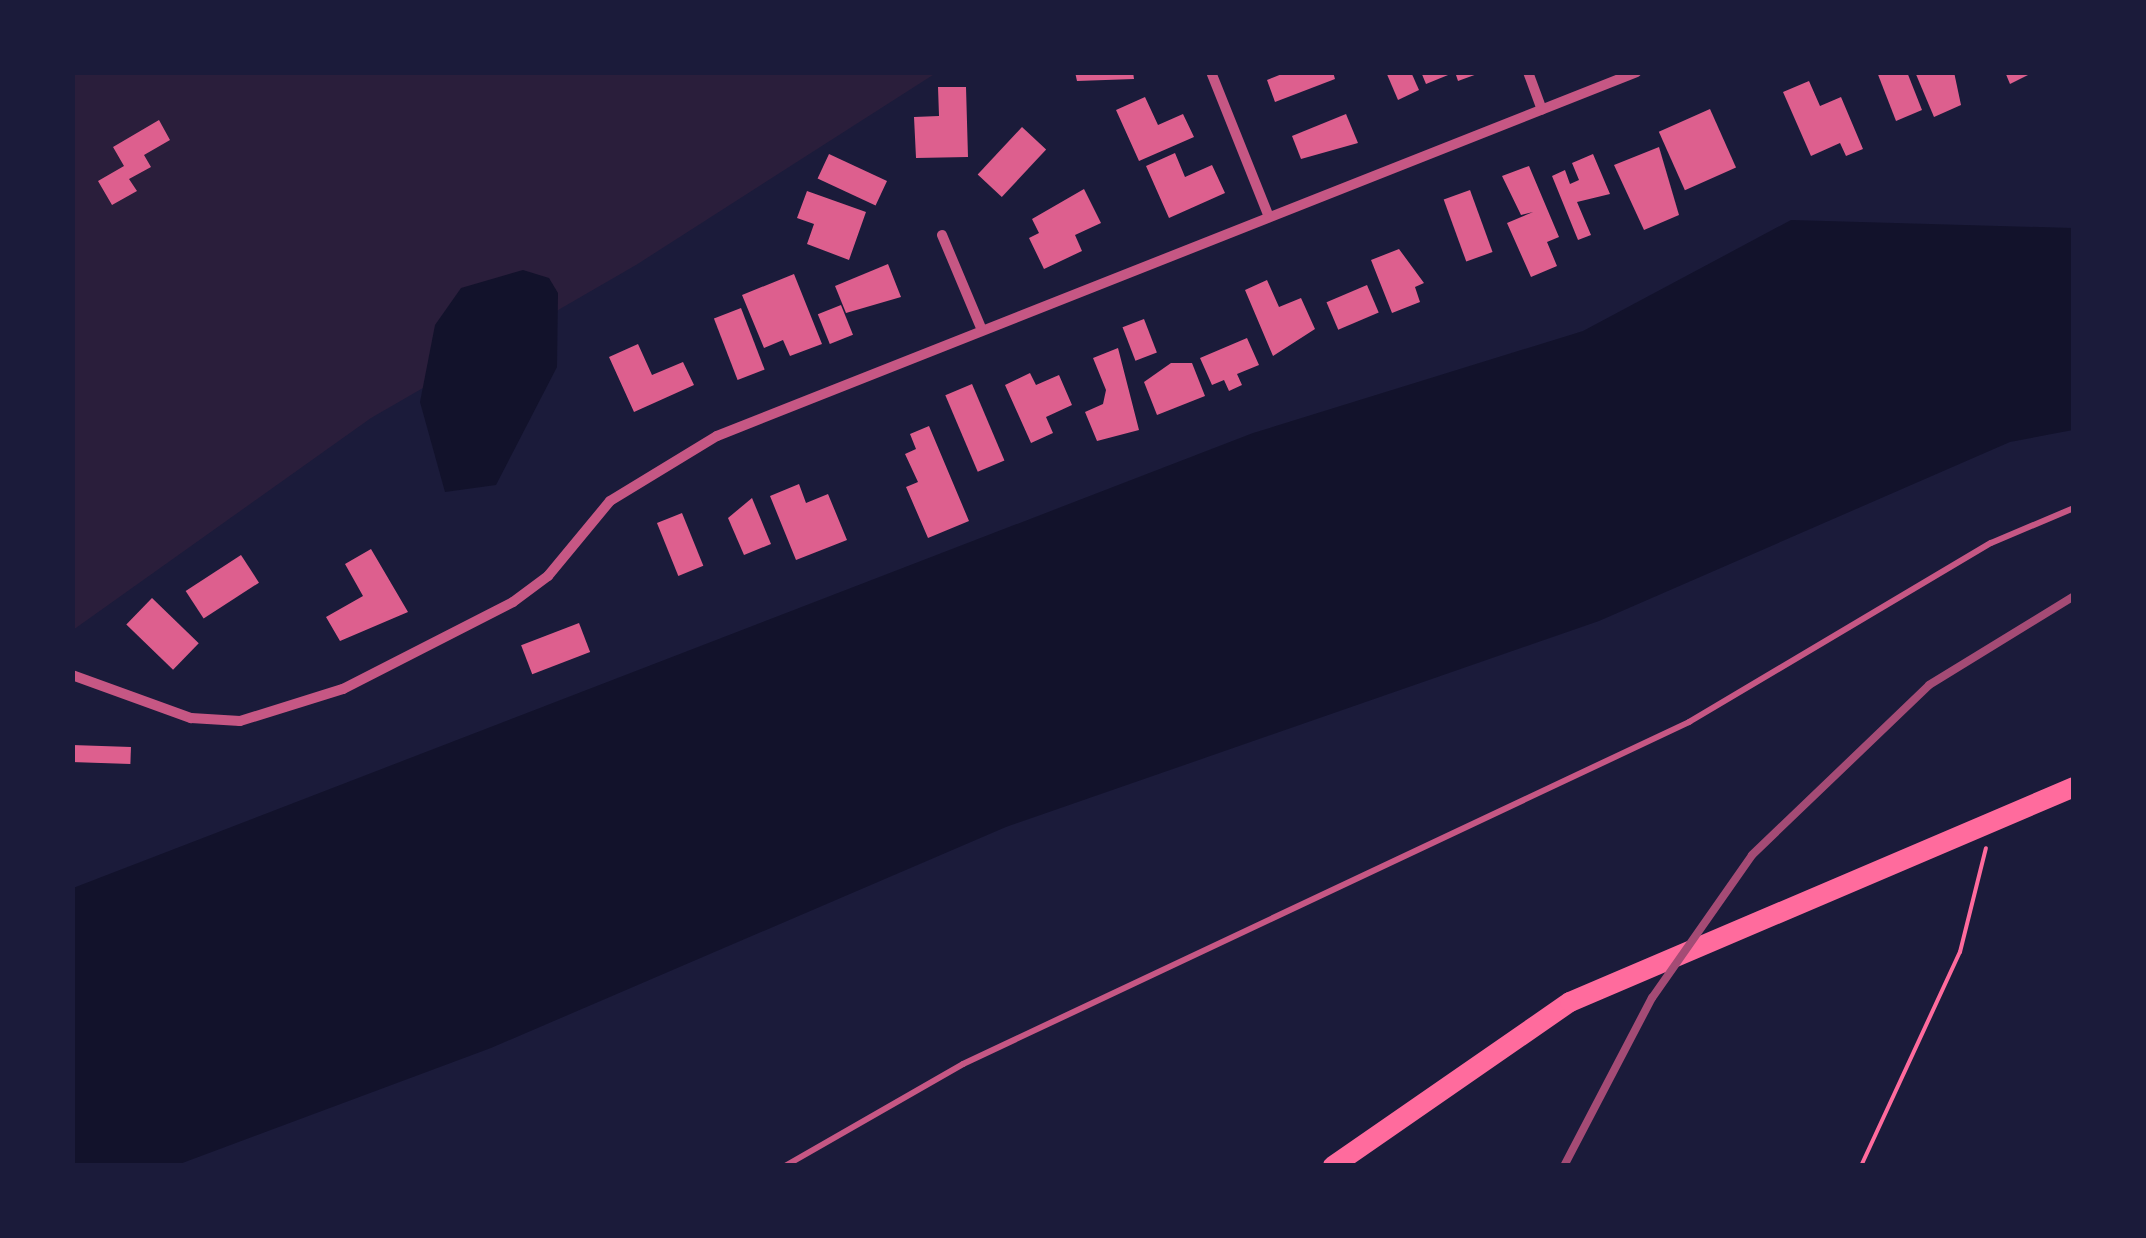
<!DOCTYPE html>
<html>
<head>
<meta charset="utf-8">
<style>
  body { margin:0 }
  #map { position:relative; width:2146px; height:1238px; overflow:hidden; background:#1b1b3a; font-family:"PT Sans Narrow",sans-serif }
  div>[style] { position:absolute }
  .green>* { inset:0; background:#2a1e3b }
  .water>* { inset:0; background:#12122b }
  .building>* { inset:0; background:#dd5f8e; transform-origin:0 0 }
  .path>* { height:4px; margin:-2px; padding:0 2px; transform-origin:2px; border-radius:2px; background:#ff6b9d }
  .service>* { height:6px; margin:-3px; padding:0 3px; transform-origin:3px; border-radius:3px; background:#c65784 }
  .minor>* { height:10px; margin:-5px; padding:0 5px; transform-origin:5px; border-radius:5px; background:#c65784 }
  .primary>* { height:20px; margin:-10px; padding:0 10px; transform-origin:10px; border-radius:10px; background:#ff6b9d }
  .rail>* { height:8px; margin:-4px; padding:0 4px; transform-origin:4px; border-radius:4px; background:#a44b75 }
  span { translate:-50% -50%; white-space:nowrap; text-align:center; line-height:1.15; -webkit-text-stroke:8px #1b1b3a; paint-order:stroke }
  .frame { position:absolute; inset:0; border:75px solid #1b1b3a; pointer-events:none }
</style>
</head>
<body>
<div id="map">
  <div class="green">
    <div style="clip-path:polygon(73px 73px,936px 73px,636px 265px,371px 418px,73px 630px)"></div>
  </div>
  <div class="water">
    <div style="clip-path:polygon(1791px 220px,2073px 228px,2073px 430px,2010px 442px,1599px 621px,1006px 827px,491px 1048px,177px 1165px,73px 1165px,73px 888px,1253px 433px,1583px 331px)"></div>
    <div style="clip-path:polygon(523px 270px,549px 278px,558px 293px,557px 367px,496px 485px,445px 492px,420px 402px,435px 325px,461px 288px)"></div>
  </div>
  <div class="building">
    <div style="clip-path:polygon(1075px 72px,1133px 72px,1134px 79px,1077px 81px)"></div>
    <div style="clip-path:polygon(1287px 72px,1333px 72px,1335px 79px,1275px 102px,1267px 80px)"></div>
    <div style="clip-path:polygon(1386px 72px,1411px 72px,1419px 90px,1398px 100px)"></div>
    <div style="clip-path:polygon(1421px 72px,1453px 72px,1453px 73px,1426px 84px)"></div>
    <div style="clip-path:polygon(1455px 72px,1480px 72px,1480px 73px,1458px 81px)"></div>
    <div style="clip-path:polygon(1877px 72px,1907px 72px,1922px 110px,1896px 121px)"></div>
    <div style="clip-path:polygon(1915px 72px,1954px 72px,1961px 105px,1934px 117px)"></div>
    <div style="clip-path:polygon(2005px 72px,2034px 72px,2010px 84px)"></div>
    <div style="clip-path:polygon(1809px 81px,1820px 106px,1841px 97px,1863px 149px,1846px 156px,1840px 143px,1811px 156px,1783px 92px)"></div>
    <div style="clip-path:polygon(938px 87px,966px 87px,968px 157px,916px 158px,914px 117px,939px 116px)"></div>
    <div style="clip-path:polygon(1145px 97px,1158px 125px,1183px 114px,1194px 137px,1139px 161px,1116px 110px)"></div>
    <div style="left:1710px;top:109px;width:64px;height:56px;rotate:66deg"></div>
    <div style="clip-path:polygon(1346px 114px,1358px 143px,1301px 159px,1292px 136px)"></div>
    <div style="clip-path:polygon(159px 120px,170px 140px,144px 155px,151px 167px,129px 179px,137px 191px,112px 205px,98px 181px,124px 166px,113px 147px)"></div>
    <div style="left:1022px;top:127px;width:33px;height:65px;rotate:43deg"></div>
    <div style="clip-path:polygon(1659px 147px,1679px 215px,1644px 230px,1614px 165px)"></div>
    <div style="clip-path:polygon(1175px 153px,1185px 177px,1212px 165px,1225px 193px,1169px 218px,1146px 166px)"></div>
    <div style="left:829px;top:154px;width:64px;height:27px;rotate:25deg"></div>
    <div style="clip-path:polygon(1593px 154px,1610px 194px,1577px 202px,1591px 235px,1578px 240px,1552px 176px,1565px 170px,1570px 184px,1579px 180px,1572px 163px)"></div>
    <div style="clip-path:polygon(1529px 166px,1559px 237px,1547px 242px,1557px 266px,1531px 277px,1507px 223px,1533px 212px,1521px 215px,1502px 176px)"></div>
    <div style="clip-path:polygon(1084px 189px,1101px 223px,1075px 235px,1082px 251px,1044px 269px,1029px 238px,1039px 233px,1032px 219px)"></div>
    <div style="left:1470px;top:190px;width:66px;height:28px;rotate:70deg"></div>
    <div style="clip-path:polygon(807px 191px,866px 212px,849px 260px,807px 244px,814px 224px,797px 218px)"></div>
    <div style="clip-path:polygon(1399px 249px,1424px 283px,1415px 287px,1420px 302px,1392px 313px,1371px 260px)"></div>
    <div style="clip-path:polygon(888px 264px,901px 297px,846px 313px,835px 286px)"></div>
    <div style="clip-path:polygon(794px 274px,822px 344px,790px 356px,783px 340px,764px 348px,742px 295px)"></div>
    <div style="clip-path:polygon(1267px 280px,1279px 307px,1301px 298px,1315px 329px,1273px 356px,1245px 290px)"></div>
    <div style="left:1367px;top:285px;width:30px;height:44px;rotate:67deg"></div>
    <div style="left:841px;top:305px;width:32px;height:25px;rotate:68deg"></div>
    <div style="left:741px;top:308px;width:66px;height:29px;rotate:69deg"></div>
    <div style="left:1144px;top:319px;width:36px;height:23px;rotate:69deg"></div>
    <div style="clip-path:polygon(1247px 338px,1259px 365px,1237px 374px,1242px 385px,1229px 391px,1224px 380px,1212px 385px,1200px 358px)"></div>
    <div style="clip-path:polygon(638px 344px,652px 375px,683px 362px,694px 385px,634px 412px,609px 357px)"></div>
    <div style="clip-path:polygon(1118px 348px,1139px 430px,1097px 441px,1085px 412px,1103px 404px,1106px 390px,1093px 358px)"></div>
    <div style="clip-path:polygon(1171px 363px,1192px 363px,1205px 396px,1157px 415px,1144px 382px)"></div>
    <div style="clip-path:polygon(1030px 373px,1036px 385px,1059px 375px,1072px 405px,1046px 417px,1053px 433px,1031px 443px,1005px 385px)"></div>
    <div style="left:972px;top:384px;width:83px;height:29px;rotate:67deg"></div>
    <div style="clip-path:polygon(929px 426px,969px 521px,928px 538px,906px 487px,918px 482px,905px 454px,916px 449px,910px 434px)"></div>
    <div style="clip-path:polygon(799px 484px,806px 503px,828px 494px,847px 540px,796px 560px,770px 496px)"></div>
    <div style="clip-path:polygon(752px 498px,771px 544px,744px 555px,728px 518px)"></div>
    <div style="left:682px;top:513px;width:57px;height:27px;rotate:68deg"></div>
    <div style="clip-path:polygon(371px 549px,408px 612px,340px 641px,326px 617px,363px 596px,345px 564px)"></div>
    <div style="left:241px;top:555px;width:33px;height:66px;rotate:57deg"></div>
    <div style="left:152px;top:598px;width:65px;height:37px;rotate:44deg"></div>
    <div style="left:579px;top:623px;width:31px;height:62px;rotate:69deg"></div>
    <div style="left:72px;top:745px;width:59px;height:17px;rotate:2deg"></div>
  </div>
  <div class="path">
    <div style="left:1861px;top:1166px;width:236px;rotate:-65.2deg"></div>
    <div style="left:1960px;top:952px;width:107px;rotate:-76deg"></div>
  </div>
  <div class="service">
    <div style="left:785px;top:1166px;width:205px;rotate:-29.8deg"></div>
    <div style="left:963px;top:1064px;width:803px;rotate:-25.22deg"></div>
    <div style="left:1689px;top:722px;width:351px;rotate:-30.7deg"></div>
    <div style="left:1991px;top:543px;width:90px;rotate:-22.9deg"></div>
  </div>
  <div class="minor">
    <div style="left:1211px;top:72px;width:156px;rotate:68.2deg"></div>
    <div style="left:1528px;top:72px;width:40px;rotate:69.8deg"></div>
    <div style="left:942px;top:235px;width:103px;rotate:67.2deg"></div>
    <div style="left:72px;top:675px;width:127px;rotate:19.9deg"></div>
    <div style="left:191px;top:718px;width:49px;rotate:3.5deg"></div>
    <div style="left:240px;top:721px;width:108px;rotate:-17.3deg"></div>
    <div style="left:343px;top:689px;width:191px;rotate:-27.1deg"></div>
    <div style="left:513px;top:602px;width:44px;rotate:-36.6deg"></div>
    <div style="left:548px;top:576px;width:97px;rotate:-50.4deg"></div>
    <div style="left:610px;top:501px;width:125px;rotate:-31.3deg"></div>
    <div style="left:717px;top:436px;width:989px;rotate:-21.59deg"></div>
  </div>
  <div class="primary">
    <div style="left:1333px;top:1166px;width:288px;rotate:-34.7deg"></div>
    <div style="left:1570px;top:1002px;width:548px;rotate:-23.1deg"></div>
  </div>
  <div class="rail">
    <div style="left:1564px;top:1166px;width:190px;rotate:-62.4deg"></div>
    <div style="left:1652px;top:998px;width:174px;rotate:-55deg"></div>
    <div style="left:1752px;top:855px;width:245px;rotate:-43.8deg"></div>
    <div style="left:1929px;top:685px;width:170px;rotate:-31.5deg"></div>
  </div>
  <div class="frame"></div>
</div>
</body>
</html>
